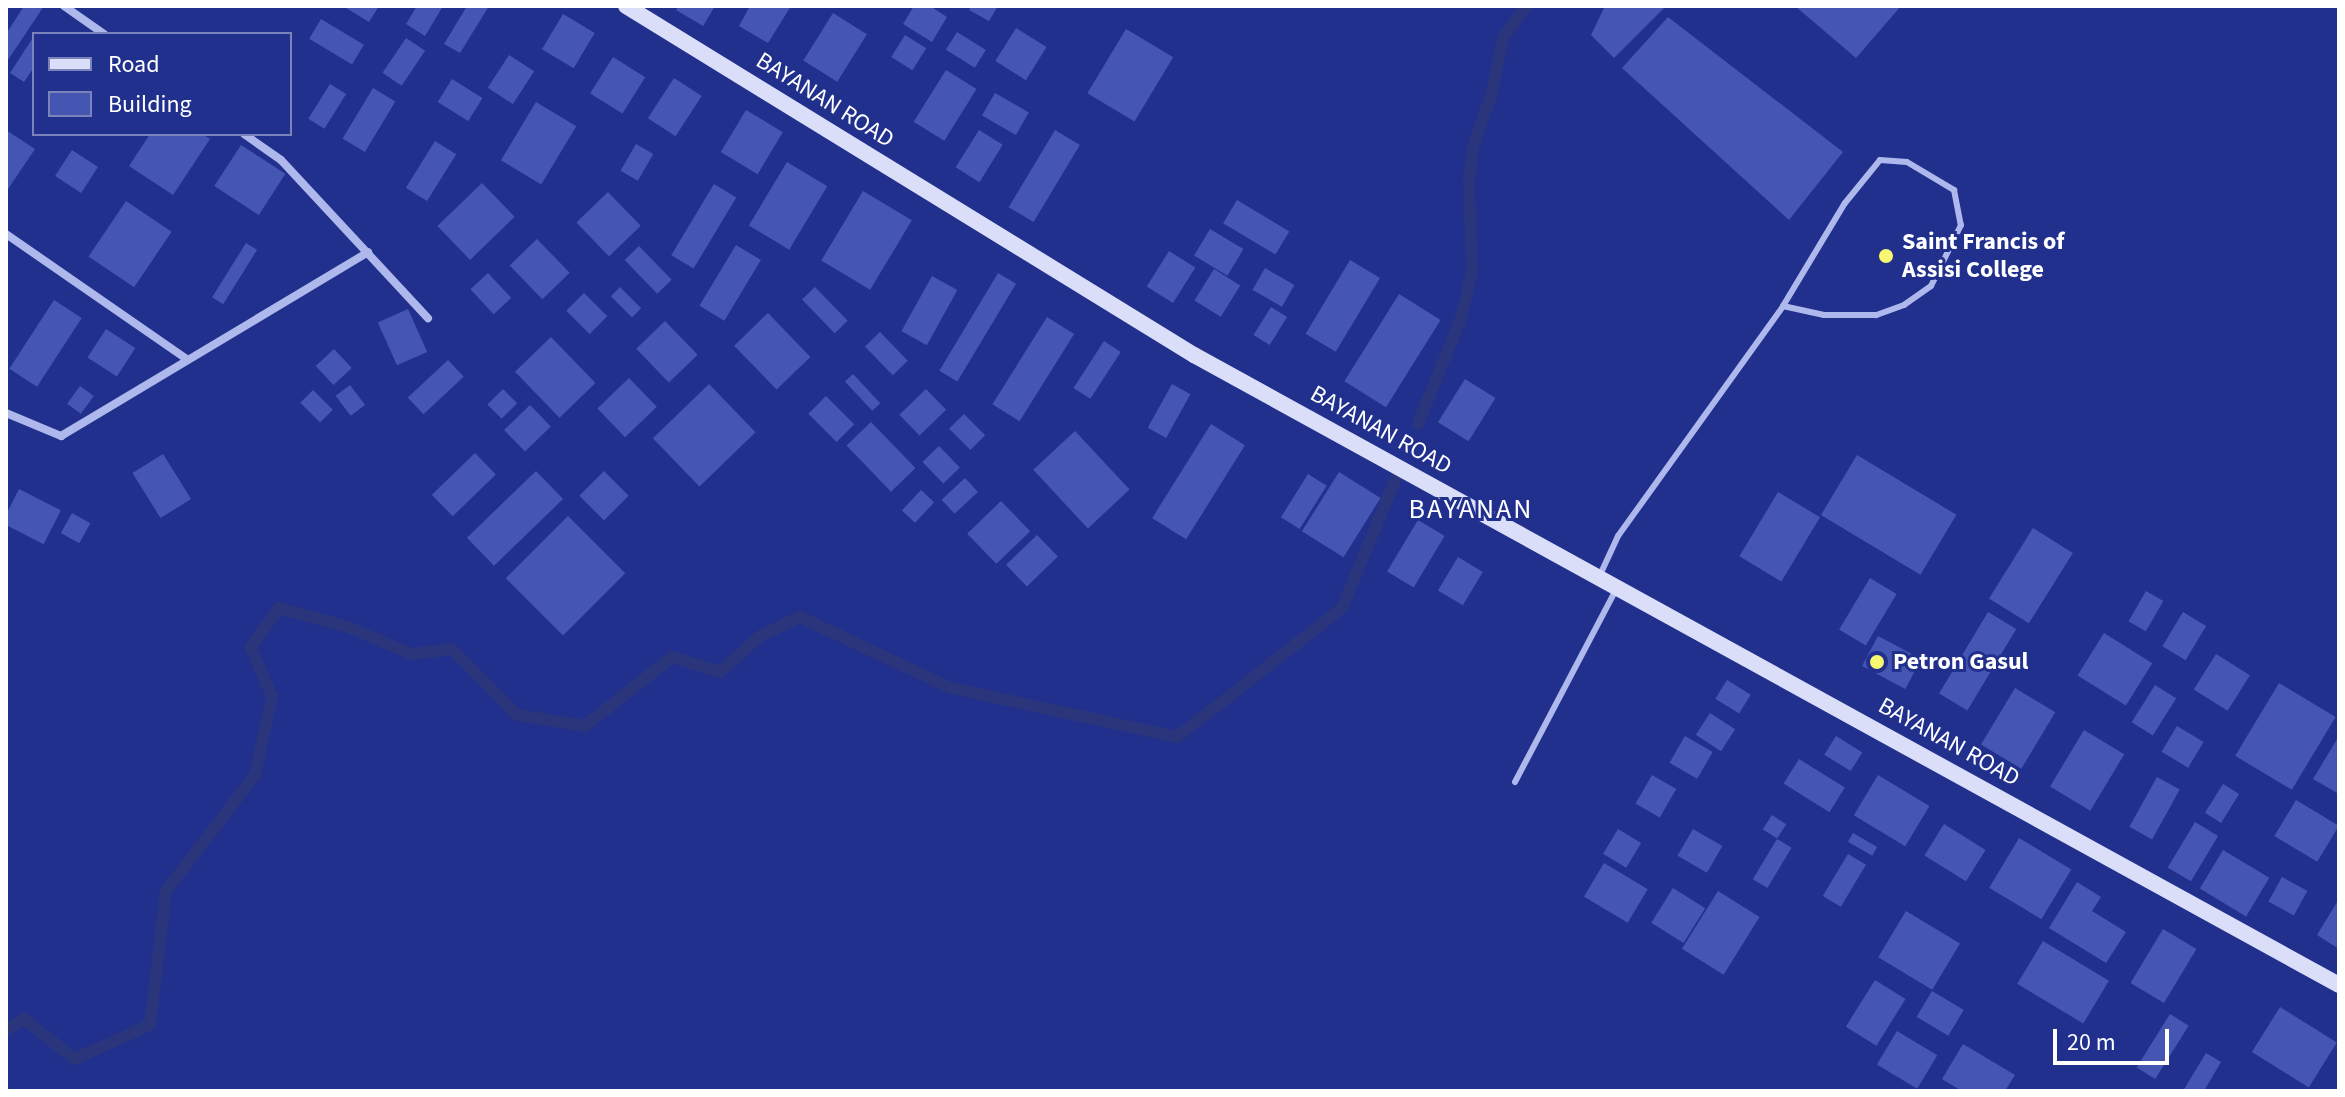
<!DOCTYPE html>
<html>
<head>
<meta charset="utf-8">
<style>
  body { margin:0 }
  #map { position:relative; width:2345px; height:1097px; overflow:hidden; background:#21308c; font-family:"Source Sans 3",sans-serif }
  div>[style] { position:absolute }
  .stream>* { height:12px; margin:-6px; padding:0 6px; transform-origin:6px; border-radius:6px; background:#2b357b }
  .building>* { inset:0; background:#4556b2; transform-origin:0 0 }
  .service>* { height:6px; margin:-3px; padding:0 3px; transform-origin:3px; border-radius:3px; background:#aeb8ec }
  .minor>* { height:8px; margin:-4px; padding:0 4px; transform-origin:4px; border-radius:4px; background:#aeb8ec }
  .secondary>* { height:16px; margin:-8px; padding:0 8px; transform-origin:8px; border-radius:8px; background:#dadef9 }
  .dots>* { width:22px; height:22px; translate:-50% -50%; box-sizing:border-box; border:4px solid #21308c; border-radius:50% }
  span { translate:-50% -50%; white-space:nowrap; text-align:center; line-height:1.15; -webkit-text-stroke:6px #21308c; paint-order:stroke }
  .street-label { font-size:24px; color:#fff }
  .poi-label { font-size:24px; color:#fff; font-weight:700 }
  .left { translate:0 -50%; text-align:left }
  .quarter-label { font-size:28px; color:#fff; letter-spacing:2px }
  .frame { position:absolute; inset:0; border:8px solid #fff; pointer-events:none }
  .legend { position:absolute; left:32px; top:32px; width:260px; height:104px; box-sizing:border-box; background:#21308c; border:2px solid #7a83ba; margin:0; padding:10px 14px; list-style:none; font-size:24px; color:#fff }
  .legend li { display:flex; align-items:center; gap:16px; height:40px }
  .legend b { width:40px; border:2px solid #7a83ba }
  .scale { position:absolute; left:2053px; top:1029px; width:116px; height:36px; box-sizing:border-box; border:4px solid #fff; border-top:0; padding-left:10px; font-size:24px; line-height:28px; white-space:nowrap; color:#fff; -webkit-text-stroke:6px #21308c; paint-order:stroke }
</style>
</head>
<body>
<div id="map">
  <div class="stream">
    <div style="left:1418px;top:424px;width:114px;rotate:-67.9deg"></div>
    <div style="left:1461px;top:318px;width:47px;rotate:-76.6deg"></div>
    <div style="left:1472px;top:272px;width:92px;rotate:-91.9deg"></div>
    <div style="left:1469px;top:180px;width:34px;rotate:-83deg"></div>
    <div style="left:1473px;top:146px;width:53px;rotate:-70.2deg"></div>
    <div style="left:1491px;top:96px;width:59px;rotate:-78.3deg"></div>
    <div style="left:1503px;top:38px;width:39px;rotate:-54deg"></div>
    <div style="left:6px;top:1030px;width:21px;rotate:-31deg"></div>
    <div style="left:24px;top:1019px;width:65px;rotate:38.1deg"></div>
    <div style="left:75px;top:1059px;width:82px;rotate:-24.4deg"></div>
    <div style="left:150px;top:1025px;width:135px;rotate:-83.2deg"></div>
    <div style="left:166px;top:891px;width:146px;rotate:-52.5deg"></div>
    <div style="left:255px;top:775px;width:80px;rotate:-77.7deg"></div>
    <div style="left:272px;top:697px;width:54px;rotate:-112.8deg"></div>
    <div style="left:251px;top:647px;width:48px;rotate:-54.3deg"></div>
    <div style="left:279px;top:608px;width:72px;rotate:15.4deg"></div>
    <div style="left:348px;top:627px;width:69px;rotate:23.2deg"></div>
    <div style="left:411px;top:654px;width:41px;rotate:-7deg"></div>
    <div style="left:452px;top:649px;width:93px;rotate:45.4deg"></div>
    <div style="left:517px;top:715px;width:69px;rotate:9.2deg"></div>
    <div style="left:585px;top:726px;width:111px;rotate:-38.4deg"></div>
    <div style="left:672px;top:657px;width:50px;rotate:17.4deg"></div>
    <div style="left:720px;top:672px;width:54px;rotate:-42deg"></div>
    <div style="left:760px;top:636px;width:44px;rotate:-25.4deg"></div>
    <div style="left:800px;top:617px;width:167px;rotate:25.2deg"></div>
    <div style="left:951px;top:688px;width:231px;rotate:12.2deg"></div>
    <div style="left:1177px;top:737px;width:209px;rotate:-38deg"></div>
    <div style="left:1342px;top:608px;width:141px;rotate:-67.4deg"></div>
  </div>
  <div class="building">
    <div style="clip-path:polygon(24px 6px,44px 6px,6px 63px,6px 34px)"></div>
    <div style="clip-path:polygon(343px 6px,379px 6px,369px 22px)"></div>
    <div style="clip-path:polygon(417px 6px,443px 6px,425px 36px,406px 24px)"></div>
    <div style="clip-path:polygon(467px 6px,489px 6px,460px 53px,444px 44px)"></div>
    <div style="clip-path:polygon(679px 6px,715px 6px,703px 26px,676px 10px)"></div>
    <div style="clip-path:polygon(750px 6px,791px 6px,768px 43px,739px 26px)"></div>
    <div style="clip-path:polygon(914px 6px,930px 6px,947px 17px,932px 42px,903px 24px)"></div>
    <div style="clip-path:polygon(971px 6px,998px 6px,989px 21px,969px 10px)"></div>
    <div style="clip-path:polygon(1605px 6px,1666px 6px,1614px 58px,1591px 35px)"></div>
    <div style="clip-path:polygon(1795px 6px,1901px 6px,1856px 58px)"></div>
    <div style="left:833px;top:13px;width:40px;height:56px;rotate:32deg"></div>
    <div style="left:563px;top:14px;width:37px;height:41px;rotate:31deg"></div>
    <div style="clip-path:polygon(1668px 17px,1843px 152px,1789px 220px,1622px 68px)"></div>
    <div style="left:321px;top:19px;width:50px;height:23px;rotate:31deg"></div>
    <div style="left:1016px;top:28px;width:36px;height:39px;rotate:32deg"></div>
    <div style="left:1126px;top:29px;width:55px;height:75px;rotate:31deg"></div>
    <div style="left:957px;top:32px;width:34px;height:21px;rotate:32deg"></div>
    <div style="left:905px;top:35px;width:25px;height:26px;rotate:32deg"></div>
    <div style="clip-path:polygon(34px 36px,34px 67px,24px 82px,10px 73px)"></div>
    <div style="left:406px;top:38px;width:23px;height:42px;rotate:34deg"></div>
    <div style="left:509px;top:55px;width:30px;height:39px;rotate:33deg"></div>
    <div style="left:613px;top:57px;width:38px;height:43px;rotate:32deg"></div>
    <div style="left:946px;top:70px;width:36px;height:61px;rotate:32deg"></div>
    <div style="left:674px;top:78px;width:33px;height:48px;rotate:33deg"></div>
    <div style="left:452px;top:79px;width:36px;height:27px;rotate:32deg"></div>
    <div style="left:330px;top:84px;width:19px;height:41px;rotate:32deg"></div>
    <div style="left:373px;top:88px;width:26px;height:59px;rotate:31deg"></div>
    <div style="left:995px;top:93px;width:39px;height:26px;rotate:30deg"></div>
    <div style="left:536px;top:102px;width:47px;height:68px;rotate:31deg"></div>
    <div style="left:746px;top:110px;width:43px;height:49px;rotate:31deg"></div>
    <div style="clip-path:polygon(6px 130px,35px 149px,6px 192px)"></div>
    <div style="left:979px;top:130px;width:28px;height:44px;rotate:32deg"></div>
    <div style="left:1055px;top:130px;width:29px;height:90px;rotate:31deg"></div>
    <div style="clip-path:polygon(150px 134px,202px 134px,210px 139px,173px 195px,129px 166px)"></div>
    <div style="left:435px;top:141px;width:25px;height:55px;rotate:32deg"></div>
    <div style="left:636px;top:144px;width:20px;height:31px;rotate:30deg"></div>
    <div style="left:241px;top:145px;width:53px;height:49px;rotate:33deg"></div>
    <div style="left:72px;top:150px;width:31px;height:31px;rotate:33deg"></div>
    <div style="left:787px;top:162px;width:47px;height:74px;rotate:31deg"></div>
    <div style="left:482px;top:183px;width:47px;height:62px;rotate:46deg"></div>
    <div style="left:714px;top:184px;width:26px;height:83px;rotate:31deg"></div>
    <div style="left:863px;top:191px;width:57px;height:81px;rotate:31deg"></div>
    <div style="left:608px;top:192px;width:47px;height:44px;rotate:46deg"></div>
    <div style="left:1237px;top:200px;width:61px;height:27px;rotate:31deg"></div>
    <div style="left:126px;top:201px;width:55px;height:67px;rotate:34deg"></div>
    <div style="left:1210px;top:229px;width:39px;height:31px;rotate:31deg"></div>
    <div style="left:537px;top:239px;width:47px;height:38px;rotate:46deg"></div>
    <div style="left:246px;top:243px;width:13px;height:64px;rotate:32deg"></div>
    <div style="left:736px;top:245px;width:29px;height:71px;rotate:31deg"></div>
    <div style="left:639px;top:246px;width:47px;height:20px;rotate:46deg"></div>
    <div style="left:1169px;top:251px;width:31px;height:42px;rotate:32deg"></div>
    <div style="left:1350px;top:260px;width:35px;height:86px;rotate:31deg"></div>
    <div style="left:1265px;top:268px;width:34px;height:25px;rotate:30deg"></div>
    <div style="left:1214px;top:269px;width:31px;height:37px;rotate:32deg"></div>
    <div style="left:488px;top:273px;width:34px;height:24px;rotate:47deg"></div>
    <div style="left:998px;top:273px;width:21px;height:114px;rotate:31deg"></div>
    <div style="left:932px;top:276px;width:29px;height:63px;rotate:29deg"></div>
    <div style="left:620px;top:287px;width:30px;height:13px;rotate:45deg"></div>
    <div style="left:815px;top:287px;width:47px;height:18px;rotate:46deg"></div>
    <div style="left:584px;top:293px;width:33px;height:25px;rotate:45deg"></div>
    <div style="left:1399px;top:294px;width:49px;height:103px;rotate:32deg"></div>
    <div style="left:54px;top:300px;width:33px;height:82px;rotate:33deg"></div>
    <div style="left:1271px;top:307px;width:19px;height:33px;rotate:32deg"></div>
    <div style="left:408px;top:309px;width:47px;height:33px;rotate:66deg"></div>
    <div style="left:768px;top:313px;width:61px;height:47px;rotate:46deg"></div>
    <div style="left:1047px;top:317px;width:32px;height:103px;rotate:32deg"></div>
    <div style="left:665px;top:321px;width:47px;height:40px;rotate:46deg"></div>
    <div style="left:106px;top:329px;width:35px;height:34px;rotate:33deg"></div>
    <div style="left:880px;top:332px;width:40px;height:21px;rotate:46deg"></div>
    <div style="left:551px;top:337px;width:64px;height:50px;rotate:46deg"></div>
    <div style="left:1104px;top:341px;width:20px;height:56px;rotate:33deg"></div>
    <div style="left:334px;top:349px;width:26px;height:25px;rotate:47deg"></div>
    <div style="left:448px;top:360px;width:23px;height:55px;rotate:47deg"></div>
    <div style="left:853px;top:374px;width:40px;height:11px;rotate:47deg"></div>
    <div style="left:629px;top:378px;width:40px;height:44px;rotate:46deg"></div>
    <div style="left:1465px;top:379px;width:36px;height:51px;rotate:32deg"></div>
    <div style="left:709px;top:384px;width:67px;height:78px;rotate:46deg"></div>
    <div style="left:1172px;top:384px;width:21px;height:50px;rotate:29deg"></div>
    <div style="left:350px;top:385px;width:25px;height:18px;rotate:53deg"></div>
    <div style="left:80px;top:386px;width:17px;height:22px;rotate:36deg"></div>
    <div style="left:503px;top:389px;width:20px;height:22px;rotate:45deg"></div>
    <div style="left:926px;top:389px;width:29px;height:37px;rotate:46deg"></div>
    <div style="left:313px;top:390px;width:28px;height:18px;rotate:45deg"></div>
    <div style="left:826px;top:396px;width:40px;height:25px;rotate:45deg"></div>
    <div style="left:530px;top:405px;width:30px;height:36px;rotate:46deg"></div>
    <div style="left:964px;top:414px;width:30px;height:21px;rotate:45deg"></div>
    <div style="left:871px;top:422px;width:64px;height:34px;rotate:46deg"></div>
    <div style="left:1211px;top:424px;width:40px;height:111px;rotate:32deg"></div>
    <div style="left:1075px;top:431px;width:80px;height:57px;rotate:47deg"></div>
    <div style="left:939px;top:446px;width:30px;height:23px;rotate:46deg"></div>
    <div style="left:475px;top:453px;width:30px;height:60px;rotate:46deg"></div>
    <div style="left:163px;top:454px;width:53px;height:36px;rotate:58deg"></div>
    <div style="left:1857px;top:455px;width:116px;height:70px;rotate:31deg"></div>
    <div style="left:536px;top:471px;width:39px;height:96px;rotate:46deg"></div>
    <div style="left:604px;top:471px;width:35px;height:35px;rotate:45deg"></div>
    <div style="left:1339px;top:472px;width:49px;height:70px;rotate:32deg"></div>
    <div style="left:1308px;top:474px;width:22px;height:51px;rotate:32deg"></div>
    <div style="left:965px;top:478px;width:19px;height:32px;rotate:47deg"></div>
    <div style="left:19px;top:489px;width:47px;height:38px;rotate:27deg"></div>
    <div style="left:921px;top:490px;width:18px;height:28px;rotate:43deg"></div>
    <div style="left:1778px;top:492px;width:49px;height:75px;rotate:31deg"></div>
    <div style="left:1001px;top:501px;width:42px;height:47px;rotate:46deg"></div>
    <div style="left:72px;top:513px;width:21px;height:23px;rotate:29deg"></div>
    <div style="left:568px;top:516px;width:81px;height:88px;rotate:45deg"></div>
    <div style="left:1418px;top:520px;width:31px;height:60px;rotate:31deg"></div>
    <div style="left:2033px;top:528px;width:47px;height:83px;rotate:32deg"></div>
    <div style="left:1037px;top:535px;width:30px;height:43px;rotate:46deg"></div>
    <div style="left:1458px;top:557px;width:29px;height:39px;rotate:31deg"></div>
    <div style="left:1870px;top:578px;width:31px;height:60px;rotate:31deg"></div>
    <div style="left:2146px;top:591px;width:20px;height:35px;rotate:30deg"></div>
    <div style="left:1988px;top:612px;width:33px;height:95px;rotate:31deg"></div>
    <div style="left:2183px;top:612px;width:27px;height:40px;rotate:31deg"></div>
    <div style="left:2104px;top:633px;width:57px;height:50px;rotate:32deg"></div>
    <div style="left:1878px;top:636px;width:49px;height:34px;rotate:28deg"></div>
    <div style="left:2216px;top:654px;width:40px;height:42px;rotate:32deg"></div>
    <div style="left:1727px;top:680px;width:28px;height:22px;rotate:32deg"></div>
    <div style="left:2279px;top:683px;width:66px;height:85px;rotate:31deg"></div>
    <div style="left:2155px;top:685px;width:25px;height:44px;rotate:32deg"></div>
    <div style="left:2015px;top:688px;width:47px;height:66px;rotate:31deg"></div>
    <div style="left:1710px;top:713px;width:30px;height:26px;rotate:33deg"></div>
    <div style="left:2177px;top:726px;width:31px;height:30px;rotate:31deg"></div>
    <div style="left:2084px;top:730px;width:47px;height:66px;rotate:31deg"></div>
    <div style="left:1685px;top:736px;width:32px;height:31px;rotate:30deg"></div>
    <div style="left:1836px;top:736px;width:31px;height:22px;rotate:32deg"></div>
    <div style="clip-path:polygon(2339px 736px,2339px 794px,2313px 779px)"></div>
    <div style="left:1799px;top:759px;width:54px;height:29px;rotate:32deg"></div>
    <div style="left:1652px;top:775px;width:28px;height:33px;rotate:30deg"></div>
    <div style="left:1878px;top:775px;width:60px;height:47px;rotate:31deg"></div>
    <div style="left:2157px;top:777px;width:26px;height:57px;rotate:29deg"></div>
    <div style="left:2223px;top:784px;width:19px;height:34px;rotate:32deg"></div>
    <div style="left:2296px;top:800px;width:50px;height:42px;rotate:31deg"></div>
    <div style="left:1772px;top:815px;width:17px;height:17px;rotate:33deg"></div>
    <div style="left:2195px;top:822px;width:27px;height:53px;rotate:31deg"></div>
    <div style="left:1944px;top:824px;width:49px;height:37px;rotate:32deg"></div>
    <div style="left:1618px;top:829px;width:27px;height:29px;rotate:31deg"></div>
    <div style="left:1693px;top:829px;width:34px;height:31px;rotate:30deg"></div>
    <div style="left:1853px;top:833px;width:28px;height:10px;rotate:30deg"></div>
    <div style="left:2019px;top:838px;width:61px;height:58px;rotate:31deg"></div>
    <div style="left:1777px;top:839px;width:17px;height:47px;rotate:31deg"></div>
    <div style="left:2223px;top:850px;width:54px;height:45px;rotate:31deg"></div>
    <div style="left:1848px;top:854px;width:21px;height:49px;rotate:31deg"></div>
    <div style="left:1604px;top:863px;width:51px;height:39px;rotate:31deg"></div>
    <div style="left:2282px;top:877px;width:29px;height:28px;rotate:29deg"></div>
    <div style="clip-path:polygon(2077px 882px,2101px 897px,2092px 911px,2126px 932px,2106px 963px,2049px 928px)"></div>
    <div style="left:1673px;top:888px;width:38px;height:41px;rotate:32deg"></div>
    <div style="left:1718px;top:891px;width:49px;height:68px;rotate:32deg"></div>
    <div style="clip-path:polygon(2339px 899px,2339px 949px,2317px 935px)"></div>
    <div style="left:1906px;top:911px;width:63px;height:54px;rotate:31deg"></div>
    <div style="left:2163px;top:929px;width:39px;height:63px;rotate:31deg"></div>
    <div style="left:2043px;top:941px;width:77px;height:50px;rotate:31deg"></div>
    <div style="left:1875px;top:980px;width:36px;height:55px;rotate:32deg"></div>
    <div style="left:1932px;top:991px;width:37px;height:30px;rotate:31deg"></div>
    <div style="left:2280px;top:1007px;width:67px;height:53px;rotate:32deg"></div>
    <div style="left:2170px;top:1014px;width:22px;height:63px;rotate:32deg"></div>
    <div style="left:1897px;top:1031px;width:47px;height:39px;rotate:31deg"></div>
    <div style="clip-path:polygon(1963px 1044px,2015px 1075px,2005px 1091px,1962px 1091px,1942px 1079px)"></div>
    <div style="clip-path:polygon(2206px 1053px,2221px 1062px,2204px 1091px,2183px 1091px)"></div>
  </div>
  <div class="service">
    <div style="left:1600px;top:575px;width:43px;rotate:-65.2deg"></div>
    <div style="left:1618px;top:536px;width:283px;rotate:-54.3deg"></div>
    <div style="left:1783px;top:306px;width:120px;rotate:-59deg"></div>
    <div style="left:1845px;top:203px;width:55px;rotate:-50.9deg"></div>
    <div style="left:1880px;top:160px;width:27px;rotate:4deg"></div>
    <div style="left:1907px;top:162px;width:55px;rotate:30.8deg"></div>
    <div style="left:1954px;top:190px;width:36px;rotate:79deg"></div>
    <div style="left:1961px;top:225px;width:68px;rotate:116.2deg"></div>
    <div style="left:1931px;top:286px;width:33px;rotate:145deg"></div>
    <div style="left:1904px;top:305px;width:30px;rotate:160deg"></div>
    <div style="left:1876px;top:315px;width:52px;rotate:180deg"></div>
    <div style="left:1824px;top:315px;width:42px;rotate:-167.6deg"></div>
    <div style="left:1515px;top:782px;width:217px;rotate:-62.3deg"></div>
  </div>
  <div class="minor">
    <div style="left:64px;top:6px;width:49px;rotate:35deg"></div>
    <div style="left:244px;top:134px;width:45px;rotate:35.1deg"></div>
    <div style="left:281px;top:160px;width:216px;rotate:47.1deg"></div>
    <div style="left:6px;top:234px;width:221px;rotate:34.7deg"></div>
    <div style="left:6px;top:413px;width:60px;rotate:22.7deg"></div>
    <div style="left:61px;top:436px;width:358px;rotate:-30.9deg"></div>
  </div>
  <div class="secondary">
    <div style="left:626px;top:6px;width:667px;rotate:31.57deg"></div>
    <div style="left:1194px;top:355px;width:1307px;rotate:28.82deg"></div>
  </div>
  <div class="dots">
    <div style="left:1886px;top:256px;background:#f7f870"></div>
    <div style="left:1877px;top:662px;background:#f7f870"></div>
  </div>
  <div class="street-label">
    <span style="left:825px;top:100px;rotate:32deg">BAYANAN ROAD</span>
    <span style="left:1381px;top:430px;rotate:29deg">BAYANAN ROAD</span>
    <span style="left:1949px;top:742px;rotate:29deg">BAYANAN ROAD</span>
  </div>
  <div class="poi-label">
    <span class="left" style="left:1902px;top:256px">Saint Francis of<br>Assisi College</span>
    <span class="left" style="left:1893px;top:662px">Petron Gasul</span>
  </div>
  <div class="quarter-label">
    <span style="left:1471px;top:509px">BAYANAN</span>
  </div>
  <div class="frame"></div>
  <ul class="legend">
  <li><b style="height:10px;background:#dadef9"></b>Road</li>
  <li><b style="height:22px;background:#4556b2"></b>Building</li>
  </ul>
  <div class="scale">20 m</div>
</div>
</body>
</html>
